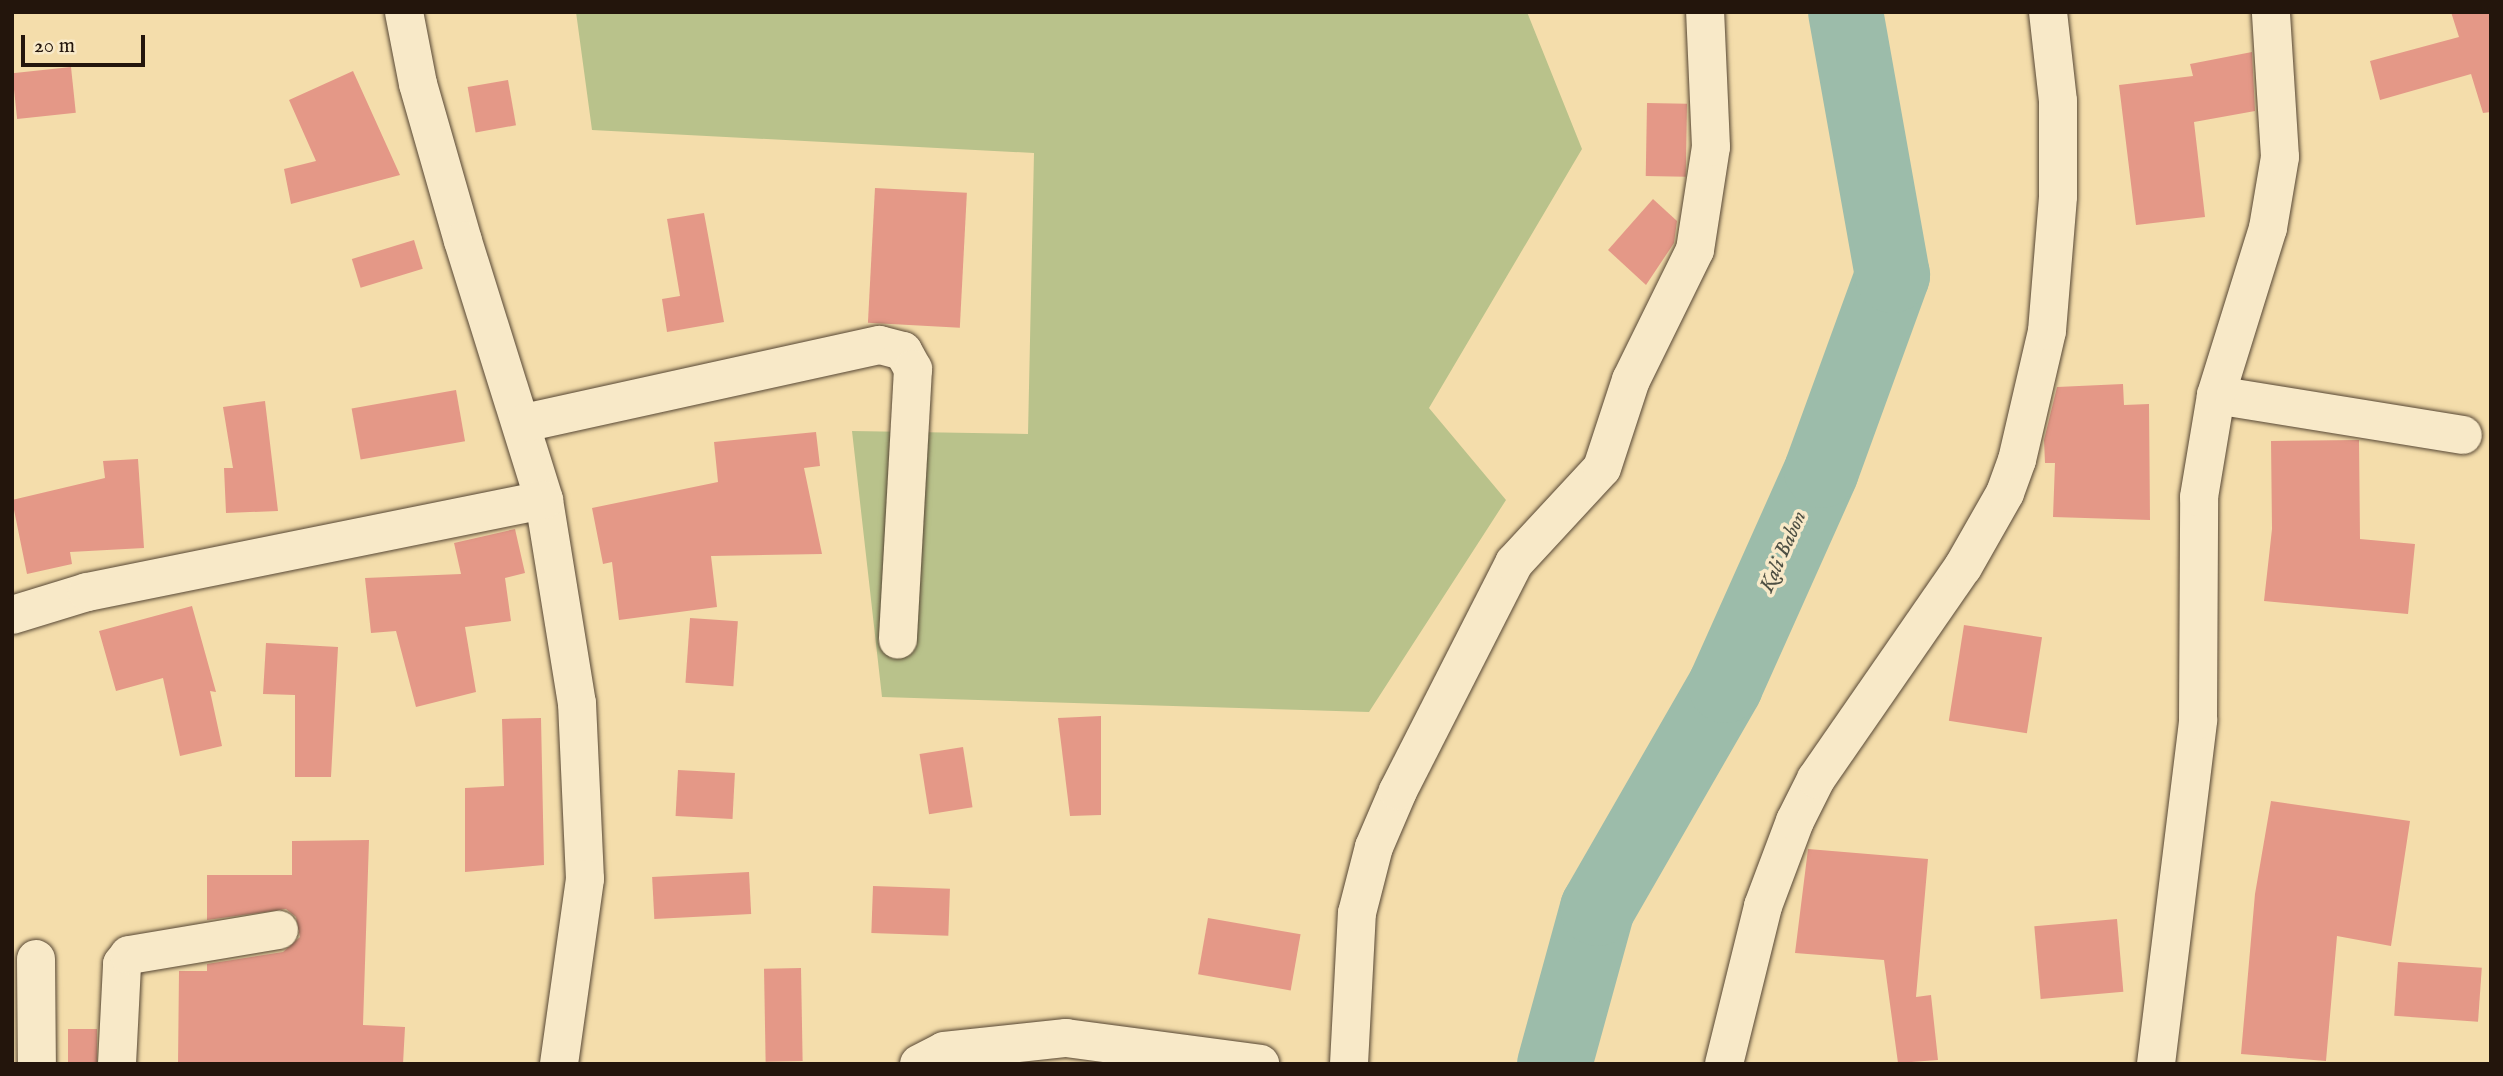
<!DOCTYPE html>
<html>
<head>
<meta charset="utf-8">
<style>
  body { margin:0 }
  #map { position:relative; width:2503px; height:1076px; overflow:hidden; background:#f4ddab; font-family:"IM FELL English",serif }
  div>[style] { position:absolute }
  .green>* { inset:0; background:#b9c28b }
  .river>* { height:75px; margin:-37.5px; padding:0 37.5px; transform-origin:37.5px; border-radius:37.5px; background:#9cbcaa }
  .building>* { inset:0; background:#e49887; transform-origin:0 0 }
  .roads { filter:drop-shadow(0 0 2px #574734) drop-shadow(0 0 2px #574734) }
  .minor>* { height:38px; margin:-19px; padding:0 19px; transform-origin:19px; border-radius:19px; background:#f8e9c8 }
  span { translate:-50% -50%; white-space:nowrap; text-align:center; line-height:1.15; -webkit-text-stroke:7px #f8e9c8; paint-order:stroke }
  .water-label { font-size:21px; color:#4d4f43; font-style:italic }
  .frame { position:absolute; inset:0; border:14px solid #23150c; pointer-events:none }
  .scale { position:absolute; left:21px; top:35px; width:124px; height:32px; box-sizing:border-box; border:4px solid #23150c; border-top:0; padding-left:9px; font-size:21px; line-height:24px; white-space:nowrap; color:#23150c; -webkit-text-stroke:5px #f8e9c8; paint-order:stroke }
</style>
</head>
<body>
<div id="map">
  <div class="green">
    <div style="clip-path:polygon(576px 12px,1527px 12px,1582px 149px,1429px 408px,1506px 500px,1369px 712px,882px 697px,852px 431px,1028px 434px,1034px 153px,592px 130px)"></div>
  </div>
  <div class="river">
    <div style="left:1554px;top:1064px;width:162px;rotate:-74.6deg"></div>
    <div style="left:1597px;top:908px;width:257px;rotate:-60.1deg"></div>
    <div style="left:1725px;top:685px;width:235px;rotate:-65.9deg"></div>
    <div style="left:1821px;top:470px;width:208px;rotate:-70deg"></div>
    <div style="left:1892px;top:275px;width:267px;rotate:-100.1deg"></div>
  </div>
  <div class="building">
    <div style="clip-path:polygon(2451px 12px,2491px 12px,2491px 112px,2483px 113px,2471px 74px,2380px 100px,2370px 61px,2459px 37px)"></div>
    <div style="clip-path:polygon(2252px 52px,2255px 111px,2194px 122px,2205px 217px,2136px 225px,2119px 85px,2193px 76px,2190px 64px)"></div>
    <div style="left:71px;top:67px;width:46px;height:59px;rotate:84deg"></div>
    <div style="clip-path:polygon(353px 71px,400px 175px,291px 204px,284px 169px,316px 161px,289px 100px)"></div>
    <div style="left:508px;top:80px;width:46px;height:41px;rotate:80deg"></div>
    <div style="left:1647px;top:103px;width:40px;height:73px;rotate:1deg"></div>
    <div style="left:875px;top:188px;width:92px;height:135px;rotate:3deg"></div>
    <div style="clip-path:polygon(1653px 199px,1677px 221px,1674px 243px,1646px 285px,1608px 250px)"></div>
    <div style="clip-path:polygon(704px 213px,724px 322px,667px 332px,662px 299px,680px 296px,667px 219px)"></div>
    <div style="left:414px;top:240px;width:30px;height:65px;rotate:73deg"></div>
    <div style="clip-path:polygon(2123px 384px,2124px 405px,2149px 404px,2150px 520px,2053px 517px,2055px 463px,2045px 463px,2044px 440px,2057px 387px)"></div>
    <div style="left:456px;top:390px;width:52px;height:106px;rotate:80deg"></div>
    <div style="clip-path:polygon(265px 401px,278px 511px,226px 513px,224px 468px,233px 468px,223px 407px)"></div>
    <div style="clip-path:polygon(816px 432px,820px 466px,804px 468px,822px 554px,711px 556px,717px 607px,619px 620px,612px 562px,603px 564px,592px 508px,718px 482px,714px 442px)"></div>
    <div style="clip-path:polygon(2359px 440px,2360px 539px,2415px 544px,2408px 614px,2264px 601px,2272px 529px,2271px 441px)"></div>
    <div style="clip-path:polygon(138px 459px,144px 548px,70px 552px,72px 564px,27px 574px,12px 500px,105px 478px,103px 461px)"></div>
    <div style="clip-path:polygon(515px 529px,525px 573px,505px 578px,511px 621px,465px 627px,476px 692px,416px 707px,396px 631px,371px 633px,365px 578px,461px 574px,454px 543px)"></div>
    <div style="clip-path:polygon(192px 606px,216px 692px,210px 691px,222px 746px,180px 756px,163px 678px,116px 691px,99px 631px)"></div>
    <div style="left:690px;top:618px;width:48px;height:65px;rotate:4deg"></div>
    <div style="left:1964px;top:625px;width:79px;height:97px;rotate:9deg"></div>
    <div style="clip-path:polygon(266px 643px,338px 647px,331px 777px,295px 777px,295px 695px,263px 694px)"></div>
    <div style="clip-path:polygon(1101px 716px,1101px 815px,1070px 816px,1058px 718px)"></div>
    <div style="clip-path:polygon(541px 718px,544px 865px,465px 872px,465px 788px,504px 786px,502px 719px)"></div>
    <div style="left:963px;top:747px;width:61px;height:44px;rotate:81deg"></div>
    <div style="left:678px;top:770px;width:57px;height:46px;rotate:3deg"></div>
    <div style="clip-path:polygon(2271px 801px,2410px 821px,2391px 946px,2337px 936px,2326px 1061px,2241px 1054px,2255px 894px)"></div>
    <div style="clip-path:polygon(369px 840px,363px 1025px,405px 1027px,403px 1064px,178px 1064px,179px 971px,207px 971px,207px 964px,283px 952px,300px 937px,296px 917px,286px 909px,207px 920px,207px 875px,292px 875px,292px 841px)"></div>
    <div style="clip-path:polygon(1808px 849px,1928px 859px,1916px 997px,1931px 995px,1938px 1060px,1898px 1063px,1884px 960px,1795px 953px)"></div>
    <div style="left:749px;top:872px;width:42px;height:97px;rotate:87deg"></div>
    <div style="left:873px;top:886px;width:77px;height:47px;rotate:2deg"></div>
    <div style="left:1208px;top:918px;width:94px;height:57px;rotate:10deg"></div>
    <div style="left:2117px;top:919px;width:73px;height:83px;rotate:85deg"></div>
    <div style="left:2398px;top:962px;width:84px;height:54px;rotate:4deg"></div>
    <div style="left:801px;top:968px;width:93px;height:37px;rotate:89deg"></div>
    <div style="left:68px;top:1029px;width:29px;height:35px"></div>
  </div>
  <div class="roads">
    <div class="minor">
      <div style="left:404px;top:12px;width:73px;rotate:79deg"></div>
      <div style="left:418px;top:84px;width:163px;rotate:74deg"></div>
      <div style="left:463px;top:241px;width:271px;rotate:72.6deg"></div>
      <div style="left:544px;top:500px;width:206px;rotate:80.8deg"></div>
      <div style="left:577px;top:703px;width:176px;rotate:87.4deg"></div>
      <div style="left:585px;top:879px;width:187px;rotate:98deg"></div>
      <div style="left:2216px;top:395px;width:250px;rotate:9.2deg"></div>
      <div style="left:524px;top:423px;width:364px;rotate:-12.4deg"></div>
      <div style="left:880px;top:345px;width:24px;rotate:15deg"></div>
      <div style="left:903px;top:351px;width:21px;rotate:61deg"></div>
      <div style="left:913px;top:369px;width:271px;rotate:93.2deg"></div>
      <div style="left:12px;top:615px;width:78px;rotate:-17deg"></div>
      <div style="left:87px;top:592px;width:466px;rotate:-11.4deg"></div>
      <div style="left:36px;top:959px;width:105px;rotate:89.5deg"></div>
      <div style="left:117px;top:1064px;width:100px;rotate:-87.1deg"></div>
      <div style="left:122px;top:964px;width:11px;rotate:-52deg"></div>
      <div style="left:129px;top:955px;width:152px;rotate:-9.5deg"></div>
      <div style="left:919px;top:1064px;width:28px;rotate:-27deg"></div>
      <div style="left:944px;top:1051px;width:123px;rotate:-6.1deg"></div>
      <div style="left:1066px;top:1038px;width:196px;rotate:7.6deg"></div>
      <div style="left:1349px;top:1064px;width:151px;rotate:-87deg"></div>
      <div style="left:1357px;top:913px;width:68px;rotate:-75.6deg"></div>
      <div style="left:1374px;top:847px;width:61px;rotate:-66.8deg"></div>
      <div style="left:1398px;top:791px;width:256px;rotate:-63deg"></div>
      <div style="left:1514px;top:563px;width:129px;rotate:-47.2deg"></div>
      <div style="left:1602px;top:468px;width:93px;rotate:-71.8deg"></div>
      <div style="left:1631px;top:380px;width:145px;rotate:-63.8deg"></div>
      <div style="left:1695px;top:250px;width:104px;rotate:-81.2deg"></div>
      <div style="left:1711px;top:147px;width:135px;rotate:-92.5deg"></div>
      <div style="left:1724px;top:1064px;width:163px;rotate:-76.1deg"></div>
      <div style="left:1763px;top:906px;width:91px;rotate:-69.4deg"></div>
      <div style="left:1795px;top:821px;width:47px;rotate:-63.4deg"></div>
      <div style="left:1816px;top:779px;width:258px;rotate:-55.3deg"></div>
      <div style="left:1963px;top:567px;width:85px;rotate:-60.4deg"></div>
      <div style="left:2005px;top:493px;width:35px;rotate:-70deg"></div>
      <div style="left:2017px;top:460px;width:132px;rotate:-76.9deg"></div>
      <div style="left:2047px;top:331px;width:135px;rotate:-85.3deg"></div>
      <div style="left:2058px;top:196px;width:95px;rotate:-90deg"></div>
      <div style="left:2058px;top:101px;width:90px;rotate:-96.4deg"></div>
      <div style="left:2156px;top:1064px;width:347px;rotate:-83deg"></div>
      <div style="left:2198px;top:720px;width:223px;rotate:-89.7deg"></div>
      <div style="left:2199px;top:497px;width:103px;rotate:-80.5deg"></div>
      <div style="left:2216px;top:395px;width:175px;rotate:-72.7deg"></div>
      <div style="left:2268px;top:228px;width:72px;rotate:-80.4deg"></div>
      <div style="left:2280px;top:157px;width:145px;rotate:-93.6deg"></div>
    </div>
  </div>
  <div class="water-label">
    <span style="left:1784px;top:552px;rotate:-66deg">Kali Babon</span>
  </div>
  <div class="frame"></div>
  <div class="scale">20 m</div>
</div>
</body>
</html>
